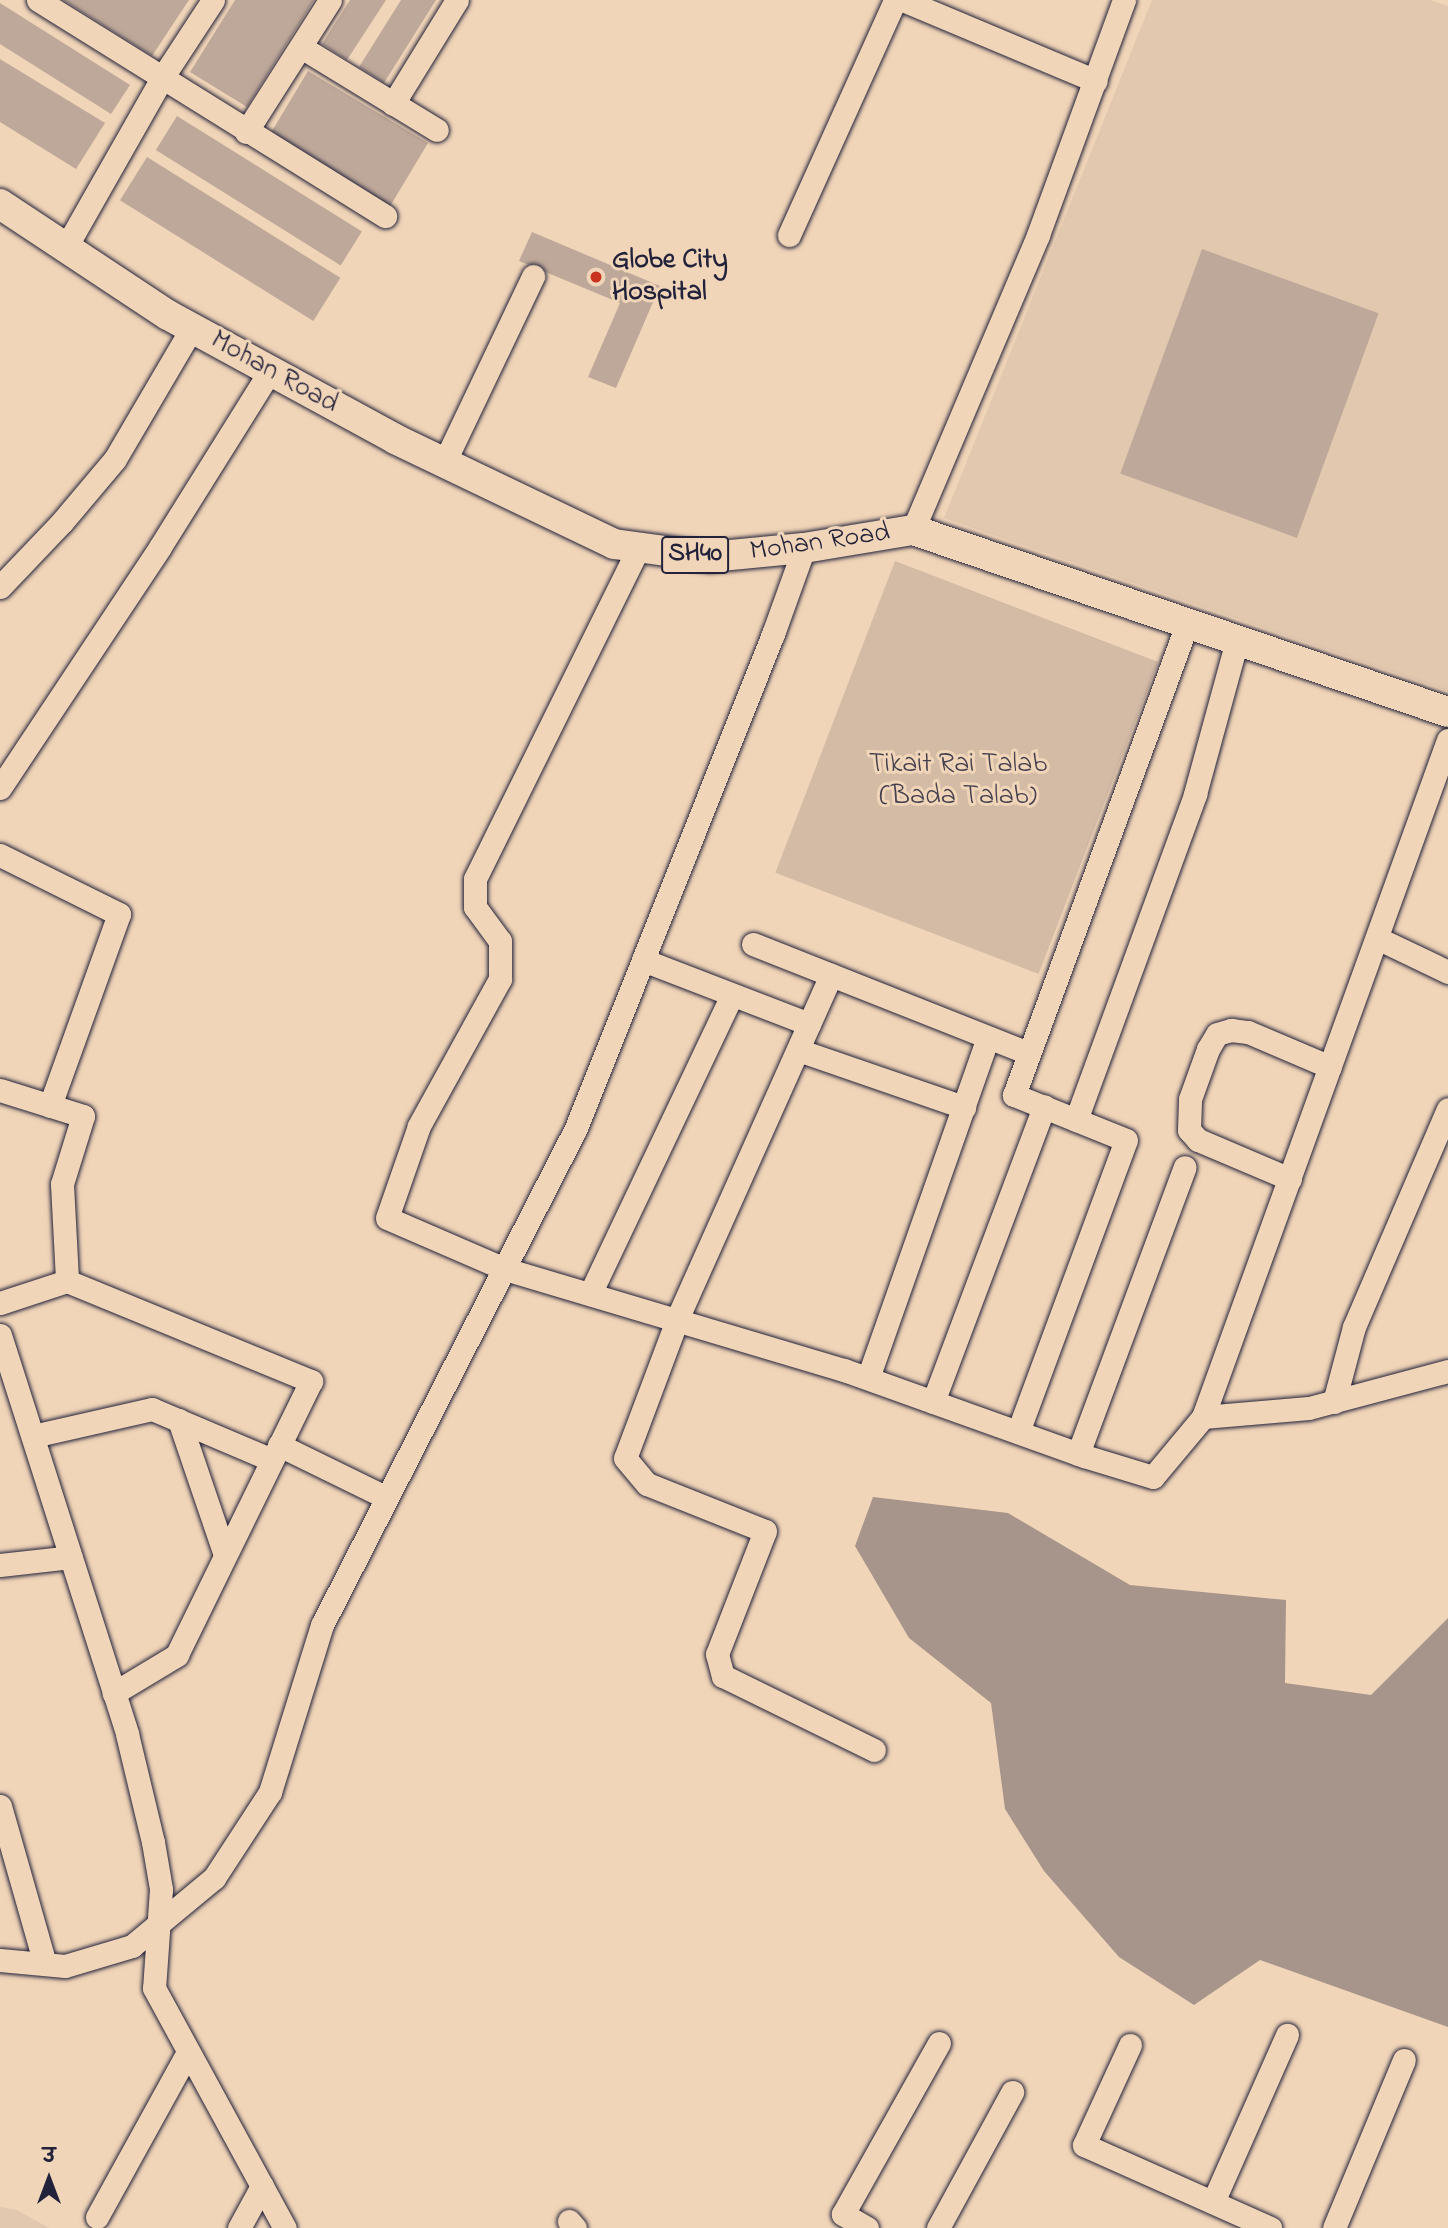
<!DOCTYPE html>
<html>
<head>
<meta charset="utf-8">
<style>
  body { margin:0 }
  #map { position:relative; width:1448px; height:2228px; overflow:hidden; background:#f1d5b8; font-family:"Indie Flower","Playpen Sans Deva",sans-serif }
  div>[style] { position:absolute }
  .built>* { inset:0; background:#e2c8af }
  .green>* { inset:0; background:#d3bba6; transform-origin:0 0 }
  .water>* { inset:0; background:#a7958b }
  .building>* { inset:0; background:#bea899; transform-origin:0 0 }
  .roads { filter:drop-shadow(0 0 2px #22223b) drop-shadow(0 0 2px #22223b) }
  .minor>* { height:23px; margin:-11.5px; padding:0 11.5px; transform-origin:11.5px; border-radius:11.5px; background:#f1d5b8 }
  .major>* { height:30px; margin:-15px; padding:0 15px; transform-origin:15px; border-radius:15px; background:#f1d5b8 }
  .dots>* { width:19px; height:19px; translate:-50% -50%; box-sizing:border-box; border:4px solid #f1d5b8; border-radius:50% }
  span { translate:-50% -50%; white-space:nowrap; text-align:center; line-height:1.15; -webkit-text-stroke:6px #f1d5b8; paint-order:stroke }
  .shield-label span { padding:2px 5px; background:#f1d5b8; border:2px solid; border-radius:5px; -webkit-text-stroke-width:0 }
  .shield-label { font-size:26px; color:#22223b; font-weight:700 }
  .poi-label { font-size:28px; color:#22223b; font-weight:700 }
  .left { translate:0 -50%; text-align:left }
  .street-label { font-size:28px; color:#22223b }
  .park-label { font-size:28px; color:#454150 }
  .north { position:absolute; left:14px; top:2144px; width:70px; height:70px; -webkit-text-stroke:5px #f1d5b8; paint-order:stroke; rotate:0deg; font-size:19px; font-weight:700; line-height:28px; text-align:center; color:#22223b }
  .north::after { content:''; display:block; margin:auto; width:24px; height:32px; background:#22223b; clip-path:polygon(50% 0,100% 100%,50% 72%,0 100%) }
</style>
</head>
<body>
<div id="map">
  <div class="built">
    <div style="clip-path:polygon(1152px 0,1430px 0,1448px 6px,1448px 691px,944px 518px)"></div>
    <div style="clip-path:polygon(0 2207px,17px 2210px,49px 2228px,0 2228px)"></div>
  </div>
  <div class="green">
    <div style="left:895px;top:561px;width:282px;height:334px;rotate:21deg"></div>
  </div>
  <div class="water">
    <div style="clip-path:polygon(873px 1497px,1008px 1513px,1130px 1585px,1286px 1600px,1285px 1683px,1371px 1695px,1448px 1618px,1448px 2027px,1260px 1960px,1194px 2005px,1119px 1957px,1044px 1871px,1005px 1809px,991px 1703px,909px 1638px,855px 1546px)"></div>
  </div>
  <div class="building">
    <div style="clip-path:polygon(63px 0,189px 0,152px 56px)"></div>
    <div style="clip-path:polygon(235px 0,314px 0,247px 107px,190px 72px)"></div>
    <div style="clip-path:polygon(350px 0,386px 0,347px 60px,322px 44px)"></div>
    <div style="clip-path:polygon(401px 0,436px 0,384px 83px,359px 67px)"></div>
    <div style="clip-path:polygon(0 3px,130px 85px,111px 114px,0 44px)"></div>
    <div style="clip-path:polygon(0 59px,105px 123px,76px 169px,0 122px)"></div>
    <div style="left:308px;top:71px;width:140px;height:79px;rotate:31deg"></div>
    <div style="left:177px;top:116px;width:218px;height:40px;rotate:32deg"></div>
    <div style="left:147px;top:157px;width:228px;height:51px;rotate:32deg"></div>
    <div style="clip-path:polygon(532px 232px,660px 286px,616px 388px,588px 377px,620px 303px,519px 261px)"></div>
    <div style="left:1202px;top:249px;width:188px;height:239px;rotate:20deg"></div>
  </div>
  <div class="roads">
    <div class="minor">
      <div style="left:38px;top:0;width:409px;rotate:31.9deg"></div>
      <div style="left:903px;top:0;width:209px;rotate:22.8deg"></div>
      <div style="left:301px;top:47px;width:159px;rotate:31.4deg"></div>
      <div style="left:393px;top:104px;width:122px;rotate:-58.4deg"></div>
      <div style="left:246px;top:132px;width:156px;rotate:-57.5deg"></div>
      <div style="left:789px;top:235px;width:258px;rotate:-65.7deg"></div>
      <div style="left:66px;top:247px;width:194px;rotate:-60.4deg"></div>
      <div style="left:162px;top:78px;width:93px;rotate:-56.8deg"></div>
      <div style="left:444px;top:463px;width:207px;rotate:-64.5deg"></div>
      <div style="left:913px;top:530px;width:320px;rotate:-67deg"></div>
      <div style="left:1038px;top:235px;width:250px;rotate:-69.9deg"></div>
      <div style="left:639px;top:547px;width:370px;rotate:116.3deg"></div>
      <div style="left:475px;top:879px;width:28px;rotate:90deg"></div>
      <div style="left:475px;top:907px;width:42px;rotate:53.7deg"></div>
      <div style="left:500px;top:941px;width:38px;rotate:90deg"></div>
      <div style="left:500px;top:979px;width:168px;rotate:118.9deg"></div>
      <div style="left:419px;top:1126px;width:97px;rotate:109.2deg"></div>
      <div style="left:387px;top:1218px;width:129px;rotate:23.4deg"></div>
      <div style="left:505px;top:1269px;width:354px;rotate:16.6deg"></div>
      <div style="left:844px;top:1370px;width:255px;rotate:19.7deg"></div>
      <div style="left:1084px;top:1456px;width:72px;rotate:16.9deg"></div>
      <div style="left:1153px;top:1477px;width:78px;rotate:-50.2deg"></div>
      <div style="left:1203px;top:1417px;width:720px;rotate:-70.11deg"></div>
      <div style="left:0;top:587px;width:90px;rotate:-46.4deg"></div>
      <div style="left:62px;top:522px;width:82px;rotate:-49.9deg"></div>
      <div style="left:115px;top:459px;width:152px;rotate:-59.6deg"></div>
      <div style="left:0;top:788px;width:289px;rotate:-56.4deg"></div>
      <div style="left:160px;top:547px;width:208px;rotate:-58deg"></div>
      <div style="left:0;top:855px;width:133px;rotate:26.4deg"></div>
      <div style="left:119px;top:914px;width:204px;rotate:109.8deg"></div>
      <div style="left:1377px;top:938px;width:79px;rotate:25.6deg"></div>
      <div style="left:753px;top:944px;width:297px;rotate:21.6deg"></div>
      <div style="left:643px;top:960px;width:178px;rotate:21.1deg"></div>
      <div style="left:831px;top:975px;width:378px;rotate:114.1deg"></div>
      <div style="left:677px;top:1320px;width:147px;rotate:110.6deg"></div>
      <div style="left:625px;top:1458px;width:34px;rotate:50deg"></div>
      <div style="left:647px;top:1484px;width:127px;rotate:21.7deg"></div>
      <div style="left:765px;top:1531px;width:132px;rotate:111.3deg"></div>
      <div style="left:717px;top:1654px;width:23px;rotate:75deg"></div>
      <div style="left:723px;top:1676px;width:168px;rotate:26.1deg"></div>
      <div style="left:798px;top:1050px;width:176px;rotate:19deg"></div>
      <div style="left:0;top:1090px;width:87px;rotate:17.4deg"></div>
      <div style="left:83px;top:1116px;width:71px;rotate:107.2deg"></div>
      <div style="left:62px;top:1184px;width:97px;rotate:87deg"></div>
      <div style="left:1076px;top:1120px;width:347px;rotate:-69.9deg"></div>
      <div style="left:1195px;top:794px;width:160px;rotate:-74.7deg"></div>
      <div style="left:1290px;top:1179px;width:100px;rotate:-157deg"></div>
      <div style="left:1198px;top:1140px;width:13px;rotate:-132deg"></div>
      <div style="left:1189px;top:1130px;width:31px;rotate:-88deg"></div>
      <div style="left:1190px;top:1099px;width:53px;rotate:-70.2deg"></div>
      <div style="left:1208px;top:1049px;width:17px;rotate:-59deg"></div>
      <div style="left:1217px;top:1034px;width:15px;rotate:-16deg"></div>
      <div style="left:1231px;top:1030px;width:17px;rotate:7deg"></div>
      <div style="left:1248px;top:1032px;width:89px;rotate:23.1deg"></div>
      <div style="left:590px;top:1294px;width:331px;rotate:-64.6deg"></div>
      <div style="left:0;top:1303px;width:71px;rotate:-18.2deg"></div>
      <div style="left:67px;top:1281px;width:264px;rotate:22.3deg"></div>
      <div style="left:311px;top:1381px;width:305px;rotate:116.1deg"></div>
      <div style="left:177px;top:1655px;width:74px;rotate:148.9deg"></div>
      <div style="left:0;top:1335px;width:419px;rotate:72.3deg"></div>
      <div style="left:127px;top:1734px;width:111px;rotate:76.5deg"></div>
      <div style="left:153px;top:1842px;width:48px;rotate:80.3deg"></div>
      <div style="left:161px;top:1889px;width:99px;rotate:94deg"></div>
      <div style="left:154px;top:1988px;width:273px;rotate:61.4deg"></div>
      <div style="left:868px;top:1378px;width:361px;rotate:-70.6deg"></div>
      <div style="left:933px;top:1402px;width:316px;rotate:-69.4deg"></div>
      <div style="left:1334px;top:1402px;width:78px;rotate:-75.1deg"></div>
      <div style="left:1354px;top:1327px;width:237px;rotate:-66.7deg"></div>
      <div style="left:1203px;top:1417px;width:106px;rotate:-4.9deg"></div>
      <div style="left:1309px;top:1408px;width:144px;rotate:-14.9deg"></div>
      <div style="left:179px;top:1420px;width:143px;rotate:71.2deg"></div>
      <div style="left:1018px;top:1432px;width:311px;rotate:-69.7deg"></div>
      <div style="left:1126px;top:1140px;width:121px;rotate:-158.1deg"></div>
      <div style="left:1014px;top:1095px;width:502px;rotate:-69.83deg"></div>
      <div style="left:33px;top:1436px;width:122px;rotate:-12.8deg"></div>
      <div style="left:152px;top:1409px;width:130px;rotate:23deg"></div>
      <div style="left:279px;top:1445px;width:120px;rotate:26.1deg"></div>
      <div style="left:1078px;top:1454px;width:306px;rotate:-69.6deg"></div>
      <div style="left:0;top:1565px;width:71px;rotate:-6.4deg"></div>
      <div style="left:0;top:1806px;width:164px;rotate:74.1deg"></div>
      <div style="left:0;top:1960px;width:65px;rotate:5.3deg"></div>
      <div style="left:65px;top:1966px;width:70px;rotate:-16.6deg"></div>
      <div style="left:132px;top:1946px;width:107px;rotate:-39.7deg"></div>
      <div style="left:214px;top:1878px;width:103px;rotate:-56.9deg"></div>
      <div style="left:270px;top:1792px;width:175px;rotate:-72.7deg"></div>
      <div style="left:322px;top:1625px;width:558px;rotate:-62.93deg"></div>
      <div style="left:576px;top:1128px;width:532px;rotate:-68.26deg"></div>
      <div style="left:773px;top:634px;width:91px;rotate:-70.2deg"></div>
      <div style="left:1130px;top:2045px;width:110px;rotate:114.7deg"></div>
      <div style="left:1084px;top:2145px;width:204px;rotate:24deg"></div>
      <div style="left:1213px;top:2202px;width:183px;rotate:-66.1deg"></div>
      <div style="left:97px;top:2217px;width:188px;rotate:-61.1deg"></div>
      <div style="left:569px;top:2221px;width:9px;rotate:49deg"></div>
      <div style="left:239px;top:2228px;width:48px;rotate:-61.3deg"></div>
      <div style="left:867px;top:2228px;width:28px;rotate:-150deg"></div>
      <div style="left:843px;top:2214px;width:196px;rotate:-60.7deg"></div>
      <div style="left:938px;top:2228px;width:155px;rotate:-61.4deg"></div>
      <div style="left:1334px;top:2228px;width:182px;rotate:-67.4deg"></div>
    </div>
    <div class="major">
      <div style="left:0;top:204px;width:201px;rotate:33.5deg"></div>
      <div style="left:168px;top:315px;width:259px;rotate:28.6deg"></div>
      <div style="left:395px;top:439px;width:243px;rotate:25.6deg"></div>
      <div style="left:614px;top:544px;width:97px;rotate:7.7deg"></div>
      <div style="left:710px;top:557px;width:94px;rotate:-5.5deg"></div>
      <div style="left:804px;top:548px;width:110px;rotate:-9.4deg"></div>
      <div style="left:913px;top:530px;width:565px;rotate:18.79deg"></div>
    </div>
  </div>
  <div class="dots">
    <div style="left:596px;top:277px;background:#c8321e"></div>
  </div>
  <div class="shield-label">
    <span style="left:695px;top:555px">SH40</span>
  </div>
  <div class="poi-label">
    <span class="left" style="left:612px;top:277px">Globe City<br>Hospital</span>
  </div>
  <div class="street-label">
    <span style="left:274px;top:373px;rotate:29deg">Mohan Road</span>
    <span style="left:820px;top:543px;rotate:-8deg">Mohan Road</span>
  </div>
  <div class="park-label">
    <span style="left:958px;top:781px">Tikait Rai Talab<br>(Bada Talab)</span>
  </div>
  <div class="north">उ</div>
</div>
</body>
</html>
